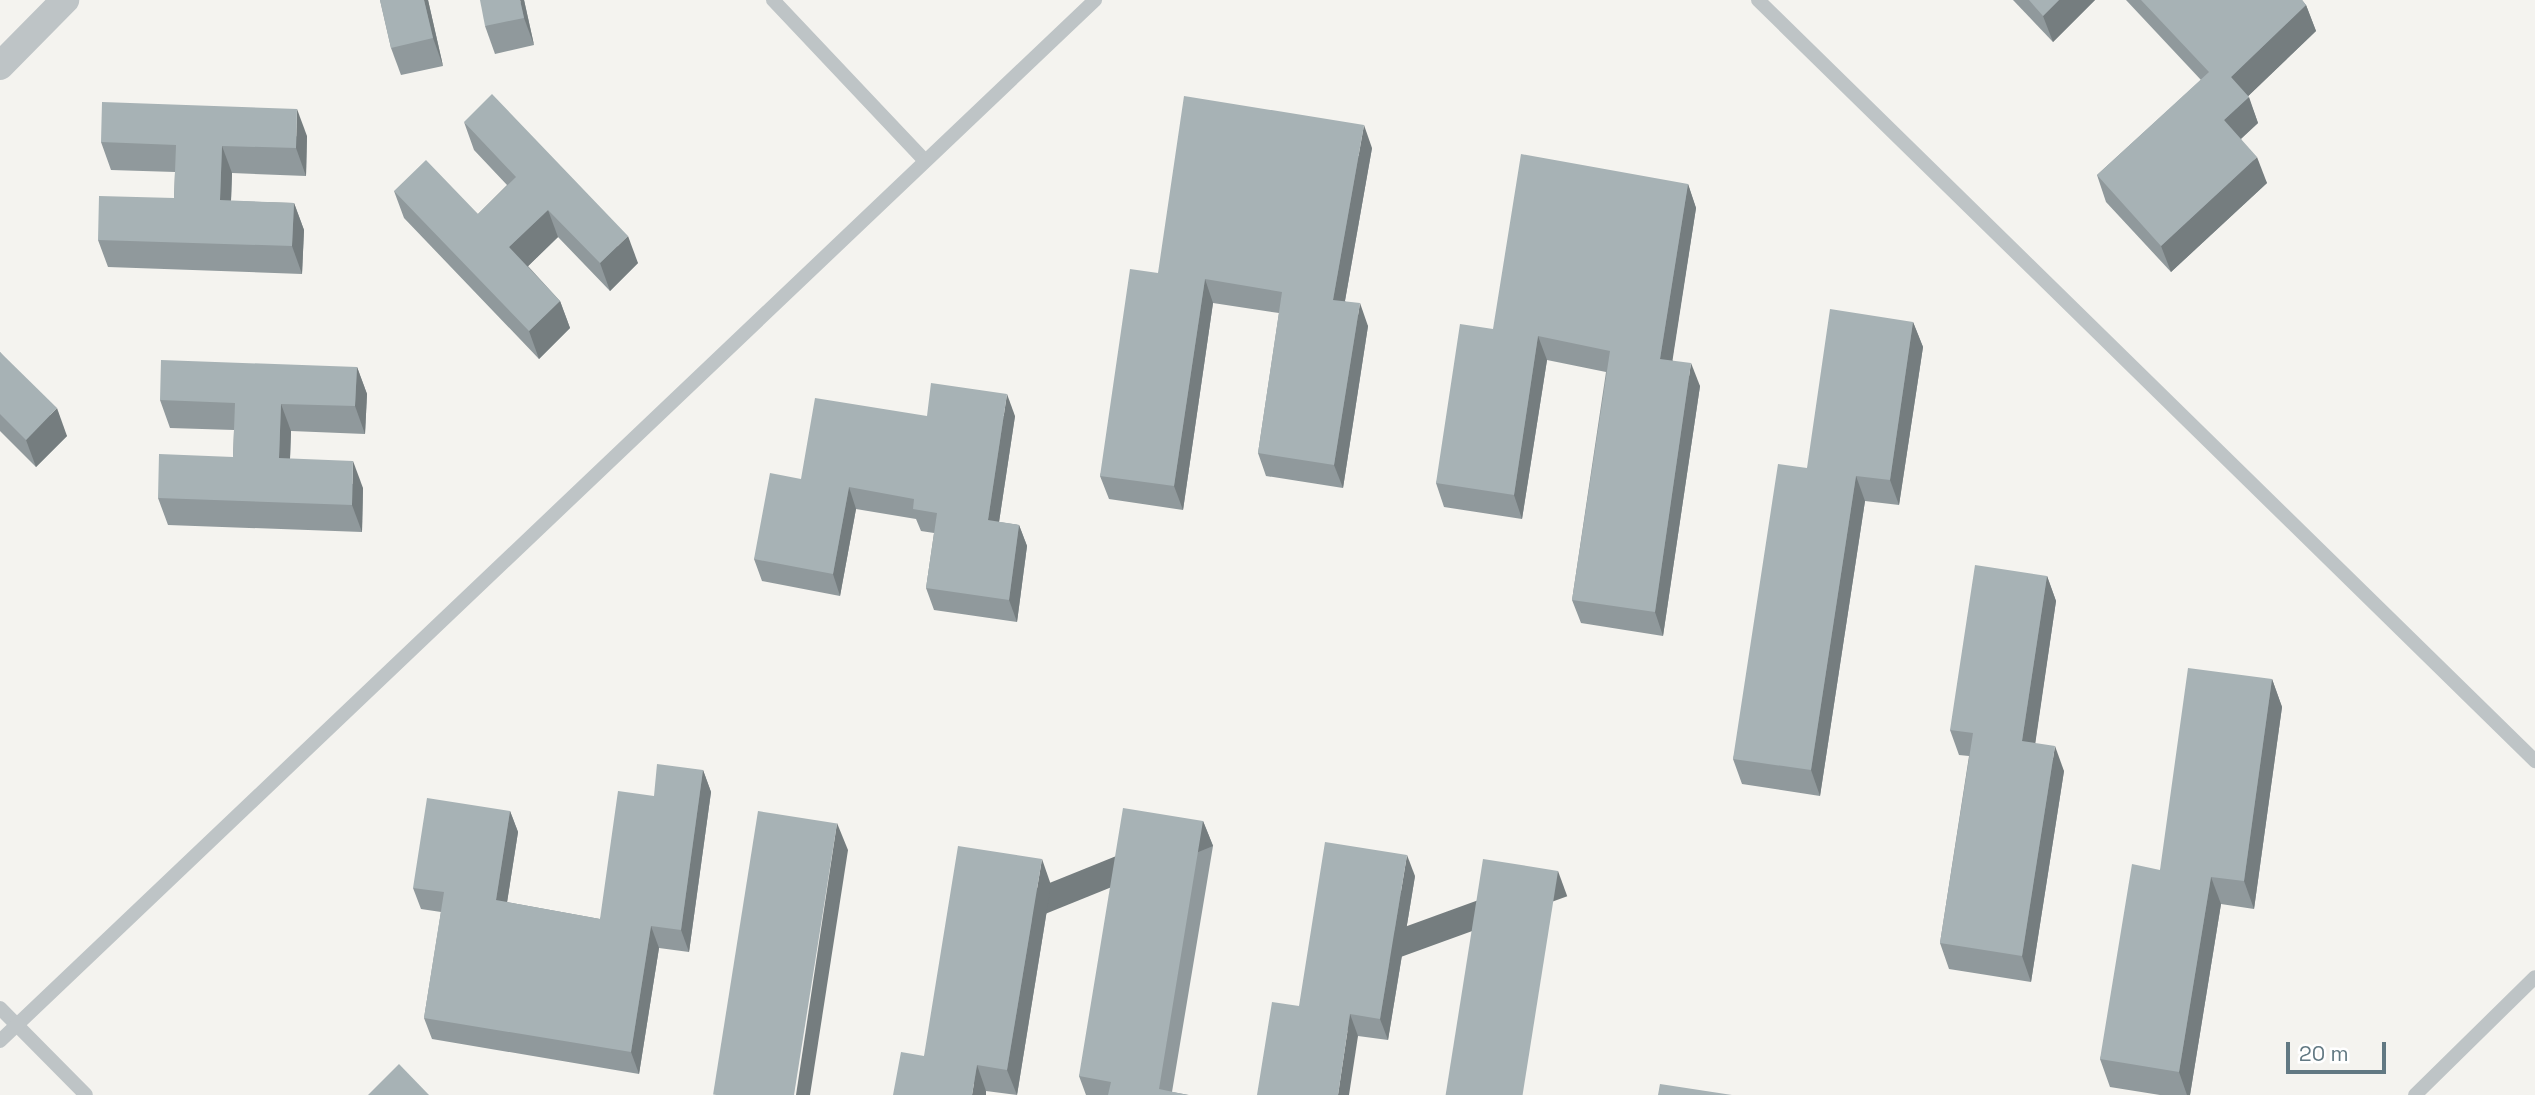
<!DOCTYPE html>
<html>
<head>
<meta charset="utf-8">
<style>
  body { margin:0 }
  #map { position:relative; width:2535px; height:1095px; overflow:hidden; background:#f4f3ef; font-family:"Space Grotesk",sans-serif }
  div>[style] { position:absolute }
  .lane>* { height:14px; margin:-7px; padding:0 7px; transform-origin:7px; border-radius:7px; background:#bec4c6 }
  .street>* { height:28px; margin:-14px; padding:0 14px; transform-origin:14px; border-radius:14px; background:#bec4c6 }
  .wall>* { inset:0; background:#90999c }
  .shaded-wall>* { inset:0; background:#757d7f; transform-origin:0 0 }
  .building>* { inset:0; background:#a7b2b5; transform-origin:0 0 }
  span { translate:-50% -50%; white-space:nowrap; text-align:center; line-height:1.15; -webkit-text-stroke:7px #fff; paint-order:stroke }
  .scale { position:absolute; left:2286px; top:1042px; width:100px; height:32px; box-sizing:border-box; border:4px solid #617882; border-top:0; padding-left:9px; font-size:21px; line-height:24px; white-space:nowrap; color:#617882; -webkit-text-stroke:5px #fff; paint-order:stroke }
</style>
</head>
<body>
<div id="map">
  <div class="lane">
    <div style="left:773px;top:0;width:221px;rotate:46.6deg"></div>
    <div style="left:1758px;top:0;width:1088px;rotate:44.4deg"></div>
    <div style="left:0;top:1008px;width:122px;rotate:45.3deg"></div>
    <div style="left:0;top:1041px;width:1511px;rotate:-43.55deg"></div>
    <div style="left:2415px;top:1095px;width:168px;rotate:-44.5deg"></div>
  </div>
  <div class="street">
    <div style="left:0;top:66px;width:93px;rotate:-45.4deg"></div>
  </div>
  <div class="wall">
    <div style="clip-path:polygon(380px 0,428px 0,443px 66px,401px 75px,391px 48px)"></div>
    <div style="clip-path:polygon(524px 0,534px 45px,495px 54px,485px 26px)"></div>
    <div style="clip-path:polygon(2013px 0,2095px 0,2053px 42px)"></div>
    <div style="clip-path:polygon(2126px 0,2302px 0,2306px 5px,2316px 31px,2248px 96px,2258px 123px,2241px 139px,2267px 183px,2171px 272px,2106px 202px,2097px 175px,2201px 80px)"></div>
    <div style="clip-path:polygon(464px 122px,638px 263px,610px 291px,558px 237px,528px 266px,560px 301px,570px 328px,539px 359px,404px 218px,394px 191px,478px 214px,507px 185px,474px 150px)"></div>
    <div style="clip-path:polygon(307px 136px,306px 176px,232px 173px,231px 201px,294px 203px,304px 230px,302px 274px,108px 267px,98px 240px,174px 198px,175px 172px,111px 170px,101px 142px)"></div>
    <div style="clip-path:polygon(1372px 148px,1345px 301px,1368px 326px,1343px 488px,1266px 476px,1258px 453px,1279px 313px,1213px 303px,1183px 510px,1109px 499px,1100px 476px,1158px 273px)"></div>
    <div style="clip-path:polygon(1688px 184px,1696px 208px,1672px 360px,1700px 386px,1663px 636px,1581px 623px,1572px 600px,1606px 372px,1547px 360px,1522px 519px,1444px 507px,1436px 483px,1493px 329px)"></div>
    <div style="clip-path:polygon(1913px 322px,1923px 347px,1899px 505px,1865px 501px,1820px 796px,1742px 784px,1733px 759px,1807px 468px)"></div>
    <div style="clip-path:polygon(0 352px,67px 436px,36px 467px,0 431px)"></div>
    <div style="clip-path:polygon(357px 367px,367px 394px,365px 434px,291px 431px,290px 459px,363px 488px,362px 532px,168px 525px,158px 498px,233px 457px,234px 430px,170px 428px,160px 400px)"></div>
    <div style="clip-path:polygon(927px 416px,1015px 416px,999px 522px,1019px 525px,1027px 546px,1017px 622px,934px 610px,926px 588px,934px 533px,921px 531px,916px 519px,856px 509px,840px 596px,762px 581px,754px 559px,801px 479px)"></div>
    <div style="clip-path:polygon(2047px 576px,2056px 601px,2035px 743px,2064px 771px,2031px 982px,1949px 969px,1940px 943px,1969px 756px,1959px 755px,1950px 730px)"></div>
    <div style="clip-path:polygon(2272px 679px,2282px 707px,2254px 909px,2221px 904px,2190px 1095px,2160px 1095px,2110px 1087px,2100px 1059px,2160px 870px)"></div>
    <div style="clip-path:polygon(703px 770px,711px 792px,689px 952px,659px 948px,639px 1074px,432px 1039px,424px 1018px,441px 912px,421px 909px,413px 888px,510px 811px,518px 832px,507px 902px,600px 919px,654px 796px)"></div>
    <div style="clip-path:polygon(1203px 821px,1213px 846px,1172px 1092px,1189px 1095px,1086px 1095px,1079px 1076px)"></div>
    <div style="clip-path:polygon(1415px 876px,1388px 1040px,1358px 1036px,1299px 1006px)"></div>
    <div style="clip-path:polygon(1051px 885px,1017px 1095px,986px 1091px,924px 1056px)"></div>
  </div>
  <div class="shaded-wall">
    <div style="clip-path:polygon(424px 0,428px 0,443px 66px,433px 38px)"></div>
    <div style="clip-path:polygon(520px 0,524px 0,534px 45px,524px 18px)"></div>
    <div style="clip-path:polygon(2059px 0,2095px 0,2053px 42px,2043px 16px)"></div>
    <div style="clip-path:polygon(2306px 5px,2316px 31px,2241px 103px,2231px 77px)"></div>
    <div style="clip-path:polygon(2249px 97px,2258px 123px,2233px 146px,2224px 120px)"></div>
    <div style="clip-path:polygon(297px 109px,307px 136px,306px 176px,296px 148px)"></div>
    <div style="clip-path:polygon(1364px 125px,1372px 148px,1341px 323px,1333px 300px)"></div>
    <div style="clip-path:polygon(222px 146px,232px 173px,230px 228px,220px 200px)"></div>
    <div style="clip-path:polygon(2257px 157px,2267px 183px,2171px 272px,2161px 246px)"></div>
    <div style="clip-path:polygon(1688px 184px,1696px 208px,1669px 383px,1660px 359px)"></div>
    <div style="clip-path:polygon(294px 203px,304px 230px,302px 274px,292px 246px)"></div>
    <div style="clip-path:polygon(548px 210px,558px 237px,519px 275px,509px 247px)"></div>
    <div style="clip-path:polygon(628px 236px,638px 263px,610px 291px,600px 263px)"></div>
    <div style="clip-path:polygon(1205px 279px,1213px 303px,1183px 510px,1174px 486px)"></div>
    <div style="clip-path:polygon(560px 301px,570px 328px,539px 359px,529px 331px)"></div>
    <div style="clip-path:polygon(1360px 303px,1368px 326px,1343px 488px,1334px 465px)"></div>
    <div style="clip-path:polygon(1913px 322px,1923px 347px,1899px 505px,1890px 480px)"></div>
    <div style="clip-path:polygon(1538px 336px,1547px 360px,1522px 519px,1514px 495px)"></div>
    <div style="clip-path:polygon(1691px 363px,1700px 386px,1663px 636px,1655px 612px)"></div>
    <div style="clip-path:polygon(357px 367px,367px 394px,365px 434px,355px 406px)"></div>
    <div style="clip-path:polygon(1007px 394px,1015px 416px,996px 542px,988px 520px)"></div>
    <div style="clip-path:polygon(281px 404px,291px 431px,289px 486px,279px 458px)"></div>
    <div style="clip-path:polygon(57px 408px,67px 436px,36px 467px,26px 440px)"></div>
    <div style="clip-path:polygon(353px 461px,363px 488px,362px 532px,352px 505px)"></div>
    <div style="clip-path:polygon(1856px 476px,1865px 501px,1820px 796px,1811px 770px)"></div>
    <div style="clip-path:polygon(849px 487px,856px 509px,840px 596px,833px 574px)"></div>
    <div style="clip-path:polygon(1019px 525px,1027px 546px,1017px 622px,1009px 600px)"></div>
    <div style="clip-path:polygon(2047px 576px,2056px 601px,2032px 766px,2022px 741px)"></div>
    <div style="clip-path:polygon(2272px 679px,2282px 707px,2254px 909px,2244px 881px)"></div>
    <div style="clip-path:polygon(2055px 746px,2064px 771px,2031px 982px,2022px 956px)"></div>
    <div style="clip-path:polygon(703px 770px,711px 792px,689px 952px,681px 930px)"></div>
    <div style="clip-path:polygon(510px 811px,518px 832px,504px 922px,496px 900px)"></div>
    <div style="left:1203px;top:821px;width:27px;height:272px;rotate:68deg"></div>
    <div style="clip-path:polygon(837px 823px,848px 850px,810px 1095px,796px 1095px)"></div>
    <div style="clip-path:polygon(1407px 855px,1415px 876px,1388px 1040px,1380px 1019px)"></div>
    <div style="clip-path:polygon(1042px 859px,1051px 885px,1017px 1095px,1007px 1070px)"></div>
    <div style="left:1558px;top:871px;width:27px;height:227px;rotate:70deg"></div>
    <div style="clip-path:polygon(2211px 877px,2221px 904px,2190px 1095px,2187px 1095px,2179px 1072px)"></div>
    <div style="clip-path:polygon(651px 926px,659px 948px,639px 1074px,631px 1052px)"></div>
    <div style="clip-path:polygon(1350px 1014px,1358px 1036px,1349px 1095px,1338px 1095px)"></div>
    <div style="clip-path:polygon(977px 1065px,986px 1091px,986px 1095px,972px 1095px)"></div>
  </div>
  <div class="building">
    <div style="clip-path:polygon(380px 0,424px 0,433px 38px,391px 48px)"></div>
    <div style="clip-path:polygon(480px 0,520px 0,524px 18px,485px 26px)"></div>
    <div style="clip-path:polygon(2029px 0,2059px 0,2043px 16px)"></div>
    <div style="clip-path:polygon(2141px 0,2302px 0,2306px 5px,2231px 77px,2249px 97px,2224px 120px,2257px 157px,2161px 246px,2097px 175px,2209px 72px)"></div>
    <div style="clip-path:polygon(492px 94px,628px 236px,600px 263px,548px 210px,509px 247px,560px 301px,529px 331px,394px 191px,426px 160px,478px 214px,516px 177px,464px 122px)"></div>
    <div style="clip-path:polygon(1184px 96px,1364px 125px,1333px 300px,1360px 303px,1334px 465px,1258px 453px,1282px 292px,1205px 279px,1174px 486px,1100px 476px,1130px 269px,1158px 273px)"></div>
    <div style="clip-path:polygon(102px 102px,297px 109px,296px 148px,222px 146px,220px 200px,294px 203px,292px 246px,98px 240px,99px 196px,174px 198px,176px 145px,101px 142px)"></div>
    <div style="clip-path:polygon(1521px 154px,1688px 184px,1660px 359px,1691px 363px,1655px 612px,1572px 600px,1610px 351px,1538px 336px,1514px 495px,1436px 483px,1460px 324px,1493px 329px)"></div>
    <div style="clip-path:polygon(1830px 309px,1913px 322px,1890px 480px,1856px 476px,1811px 770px,1733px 759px,1778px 464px,1807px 468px)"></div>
    <div style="clip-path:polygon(0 352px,57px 408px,26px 440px,0 414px)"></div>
    <div style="clip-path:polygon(161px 360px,357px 367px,355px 406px,281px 404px,279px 458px,353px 461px,352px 505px,158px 498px,159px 454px,233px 457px,235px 403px,160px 400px)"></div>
    <div style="clip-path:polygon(931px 383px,1007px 394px,988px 520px,1019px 525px,1009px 600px,926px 588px,937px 513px,913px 509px,914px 499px,849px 487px,833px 574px,754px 559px,770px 473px,801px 479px,815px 398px,927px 416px)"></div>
    <div style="clip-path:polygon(1975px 565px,2047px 576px,2022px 741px,2055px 746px,2022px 956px,1940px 943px,1973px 733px,1950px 730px)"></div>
    <div style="clip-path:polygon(2188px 668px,2272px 679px,2244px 881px,2211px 877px,2179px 1072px,2100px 1059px,2132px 864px,2160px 870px)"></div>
    <div style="clip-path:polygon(657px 764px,703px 770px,681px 930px,651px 926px,631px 1052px,424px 1018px,444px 892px,413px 888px,427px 798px,510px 811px,496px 900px,600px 919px,618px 791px,654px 796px)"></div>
    <div style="clip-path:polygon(1123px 808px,1203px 821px,1159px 1089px,1188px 1095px,1108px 1095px,1111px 1082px,1079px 1076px)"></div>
    <div style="left:758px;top:811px;width:80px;height:287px;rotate:9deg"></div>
    <div style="clip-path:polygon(1325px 842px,1407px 855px,1380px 1019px,1350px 1014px,1338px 1095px,1257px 1095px,1272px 1002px,1299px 1006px)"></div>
    <div style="clip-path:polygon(958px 846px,1042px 859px,1007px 1070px,977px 1065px,972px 1095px,893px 1095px,901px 1052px,924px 1056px)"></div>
    <div style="left:1483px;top:859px;width:76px;height:239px;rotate:9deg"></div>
    <div style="clip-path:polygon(399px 1064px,429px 1095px,368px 1095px)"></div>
    <div style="clip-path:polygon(1660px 1084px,1732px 1095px,1658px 1095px)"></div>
  </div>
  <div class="scale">20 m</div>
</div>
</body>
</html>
